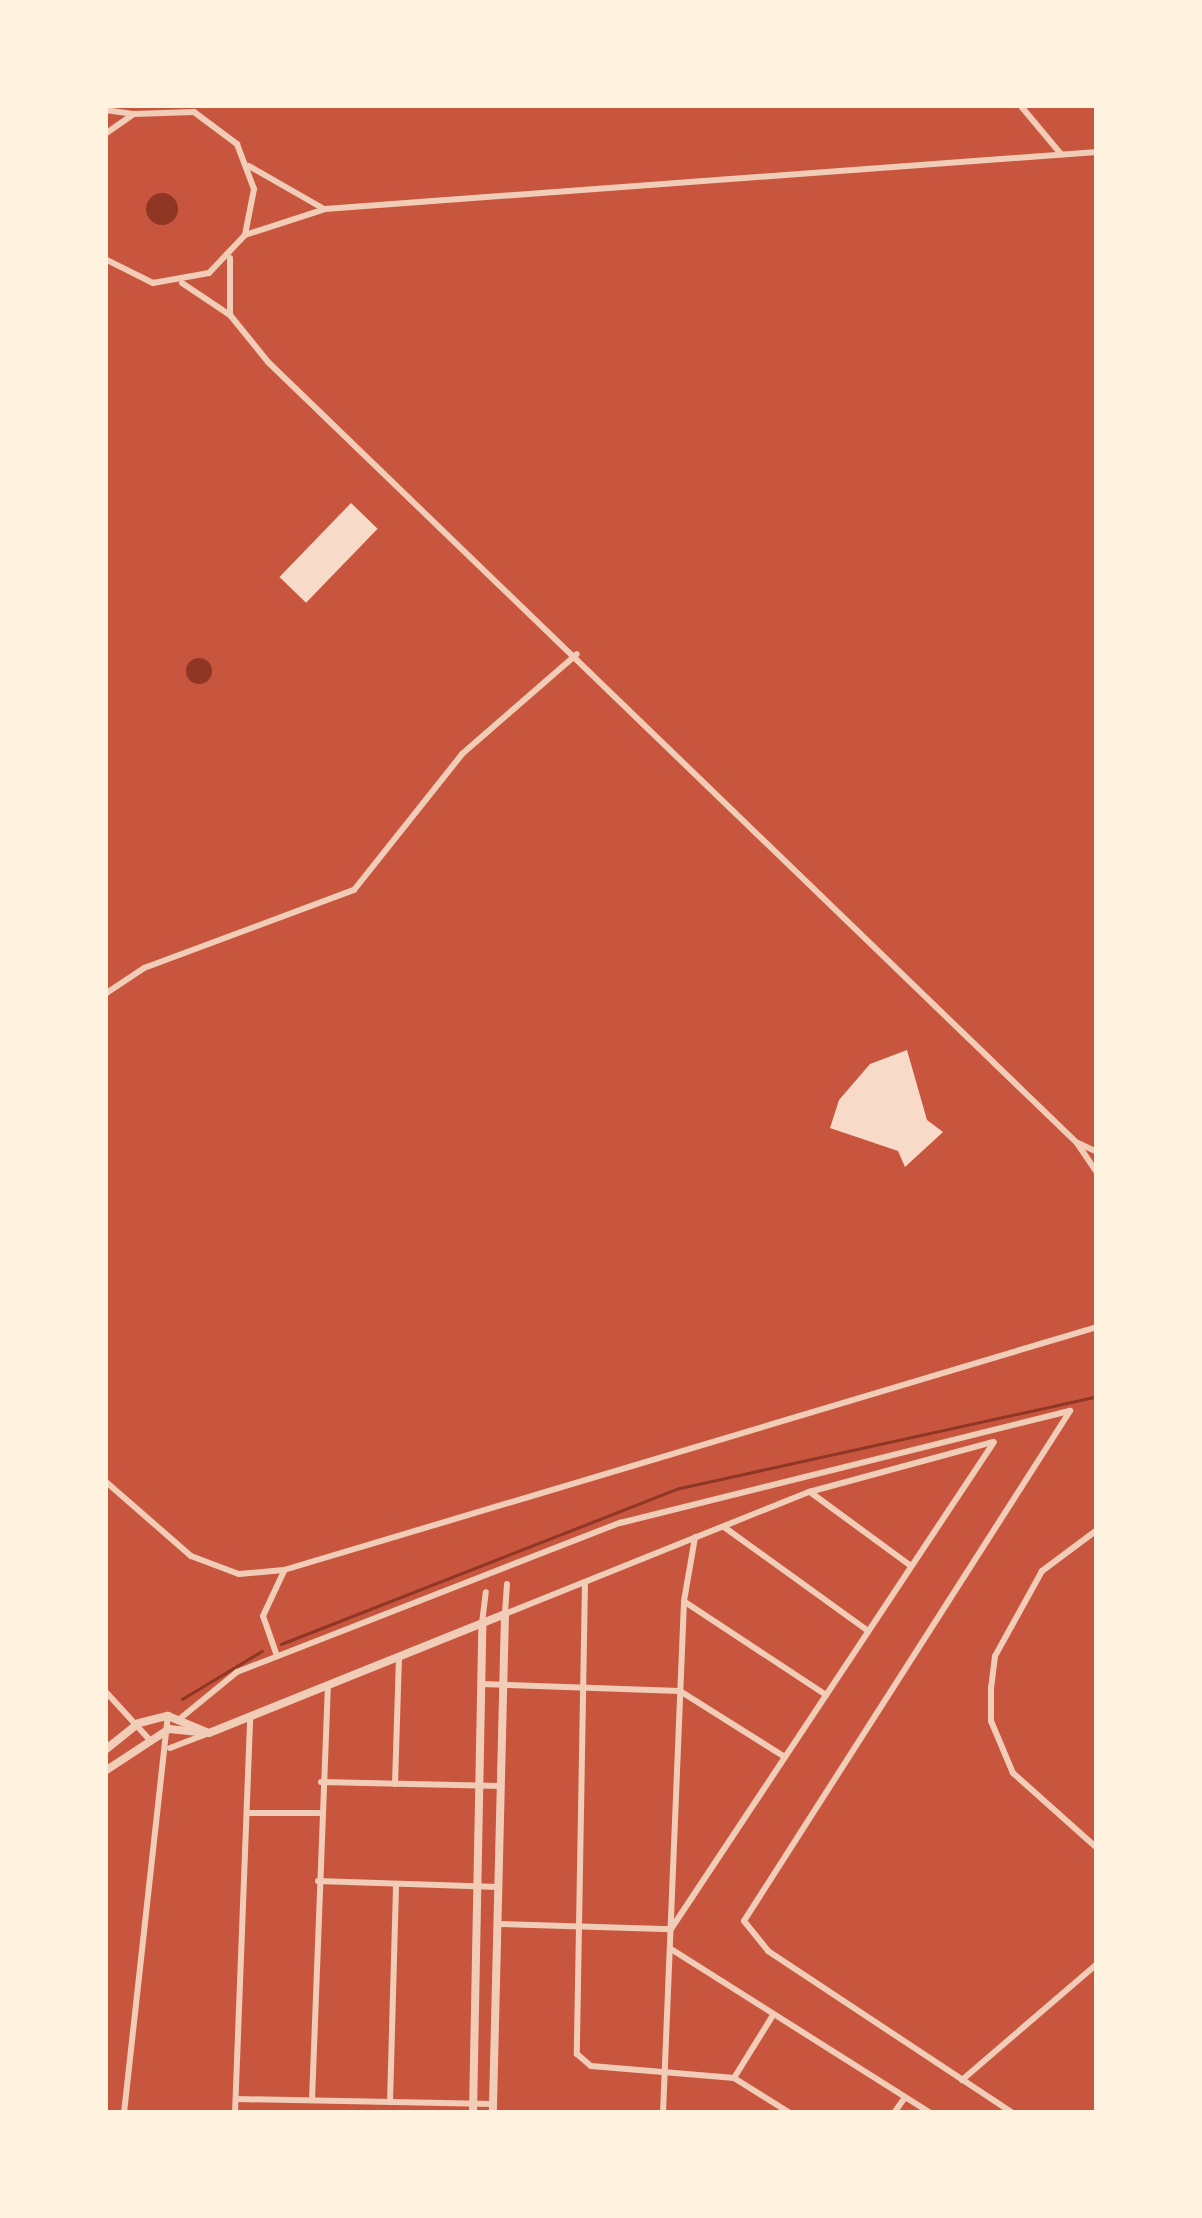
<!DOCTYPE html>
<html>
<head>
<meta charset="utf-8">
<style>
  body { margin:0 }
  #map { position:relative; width:1202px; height:2218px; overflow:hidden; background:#c8553d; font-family:"Nunito Sans",sans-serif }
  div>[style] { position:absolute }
  .water>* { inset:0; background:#8f3625 }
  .round { border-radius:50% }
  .stream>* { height:2.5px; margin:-1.25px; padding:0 1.25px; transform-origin:1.25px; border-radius:1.25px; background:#8f3625 }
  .building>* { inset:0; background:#f7dbc8; transform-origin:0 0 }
  .minor>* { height:6px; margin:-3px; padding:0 3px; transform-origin:3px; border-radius:3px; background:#f1ccb7 }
  .tertiary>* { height:8px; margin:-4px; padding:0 4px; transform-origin:4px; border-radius:4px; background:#f1ccb7 }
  span { translate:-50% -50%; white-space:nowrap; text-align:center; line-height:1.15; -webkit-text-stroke:10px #fff3e0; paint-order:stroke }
  .frame { position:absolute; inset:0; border:108px solid #fff3e0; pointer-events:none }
</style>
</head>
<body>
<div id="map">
  <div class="water">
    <div class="round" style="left:146px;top:193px;width:32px;height:32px"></div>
    <div class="round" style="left:186px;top:658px;width:26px;height:26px"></div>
  </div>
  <div class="stream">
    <div style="left:281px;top:1644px;width:428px;rotate:-21.4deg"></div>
    <div style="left:680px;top:1488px;width:427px;rotate:-12.4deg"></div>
    <div style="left:182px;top:1699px;width:93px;rotate:-31deg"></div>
  </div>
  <div class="building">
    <div style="left:351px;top:503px;width:37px;height:103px;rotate:44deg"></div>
    <div style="clip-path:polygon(907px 1050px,927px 1120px,943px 1132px,905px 1167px,898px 1151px,830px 1128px,839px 1100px,870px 1064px)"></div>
  </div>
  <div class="minor">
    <div style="left:1020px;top:105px;width:64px;rotate:50.1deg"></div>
    <div style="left:105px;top:110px;width:28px;rotate:8deg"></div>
    <div style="left:105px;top:134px;width:35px;rotate:-35deg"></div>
    <div style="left:134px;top:114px;width:60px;rotate:-1.9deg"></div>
    <div style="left:194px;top:112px;width:54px;rotate:36.7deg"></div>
    <div style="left:237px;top:144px;width:48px;rotate:69.3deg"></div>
    <div style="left:254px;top:189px;width:47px;rotate:101.1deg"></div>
    <div style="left:245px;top:235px;width:52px;rotate:133.5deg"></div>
    <div style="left:209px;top:273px;width:57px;rotate:169.9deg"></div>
    <div style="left:153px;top:283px;width:54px;rotate:-153.4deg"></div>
    <div style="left:249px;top:166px;width:86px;rotate:29.8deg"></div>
    <div style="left:245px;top:235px;width:84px;rotate:-18deg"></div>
    <div style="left:325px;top:209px;width:774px;rotate:-4.22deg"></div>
    <div style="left:182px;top:283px;width:58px;rotate:33.7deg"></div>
    <div style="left:230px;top:315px;width:60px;rotate:51deg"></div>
    <div style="left:268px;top:362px;width:1124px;rotate:43.99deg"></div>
    <div style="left:1077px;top:1143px;width:36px;rotate:56deg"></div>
    <div style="left:230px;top:314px;width:56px;rotate:-90deg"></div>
    <div style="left:105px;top:994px;width:47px;rotate:-33.7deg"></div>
    <div style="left:144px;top:968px;width:224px;rotate:-20.4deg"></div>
    <div style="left:354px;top:890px;width:174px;rotate:-51.5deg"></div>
    <div style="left:462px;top:754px;width:152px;rotate:-41deg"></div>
    <div style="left:1078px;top:1143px;width:21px;rotate:25deg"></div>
    <div style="left:105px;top:1481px;width:114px;rotate:41.1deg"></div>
    <div style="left:191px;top:1556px;width:51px;rotate:20.6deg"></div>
    <div style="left:239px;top:1574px;width:45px;rotate:-5.1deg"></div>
    <div style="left:284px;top:1570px;width:849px;rotate:-16.64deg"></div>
    <div style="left:810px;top:1492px;width:125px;rotate:36.2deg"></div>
    <div style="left:724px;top:1527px;width:178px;rotate:35.8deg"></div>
    <div style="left:1097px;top:1530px;width:69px;rotate:143.3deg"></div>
    <div style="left:1042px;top:1571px;width:97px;rotate:118.9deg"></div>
    <div style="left:995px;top:1656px;width:31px;rotate:97deg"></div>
    <div style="left:991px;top:1687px;width:34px;rotate:90deg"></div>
    <div style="left:991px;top:1721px;width:56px;rotate:67.1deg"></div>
    <div style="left:1013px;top:1773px;width:113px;rotate:41.8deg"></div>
    <div style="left:585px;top:1582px;width:472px;rotate:91deg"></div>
    <div style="left:577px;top:2054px;width:18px;rotate:41deg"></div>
    <div style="left:591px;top:2066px;width:144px;rotate:4.8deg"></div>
    <div style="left:734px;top:2078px;width:66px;rotate:32deg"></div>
    <div style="left:507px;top:1584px;width:30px;rotate:94deg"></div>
    <div style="left:505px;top:1614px;width:328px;rotate:-21.9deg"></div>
    <div style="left:809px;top:1492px;width:191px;rotate:-15.2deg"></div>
    <div style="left:685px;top:1602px;width:169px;rotate:33.4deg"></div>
    <div style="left:482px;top:1623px;width:31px;rotate:-83deg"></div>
    <div style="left:277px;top:1656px;width:42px;rotate:-109.3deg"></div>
    <div style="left:263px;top:1616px;width:50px;rotate:-65deg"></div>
    <div style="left:481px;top:1684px;width:199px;rotate:2deg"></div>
    <div style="left:680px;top:1691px;width:124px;rotate:32.2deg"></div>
    <div style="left:105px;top:1691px;width:64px;rotate:47.5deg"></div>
    <div style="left:182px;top:1717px;width:71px;rotate:-39.3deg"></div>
    <div style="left:237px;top:1672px;width:411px;rotate:-21.3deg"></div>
    <div style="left:620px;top:1523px;width:464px;rotate:-14deg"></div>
    <div style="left:1070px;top:1411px;width:605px;rotate:122.59deg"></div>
    <div style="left:744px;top:1921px;width:38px;rotate:51deg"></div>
    <div style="left:768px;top:1951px;width:294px;rotate:33.5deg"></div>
    <div style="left:170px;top:1748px;width:39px;rotate:-21deg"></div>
    <div style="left:321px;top:1782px;width:180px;rotate:1.3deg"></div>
    <div style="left:395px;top:1784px;width:127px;rotate:-88.2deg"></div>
    <div style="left:247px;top:1813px;width:72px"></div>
    <div style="left:318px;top:1881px;width:180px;rotate:1.9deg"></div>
    <div style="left:498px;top:1924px;width:173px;rotate:1.7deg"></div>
    <div style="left:671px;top:1929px;width:584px;rotate:-56.45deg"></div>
    <div style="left:671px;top:1949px;width:307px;rotate:32.3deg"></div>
    <div style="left:734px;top:2078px;width:74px;rotate:-58.2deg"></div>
    <div style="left:962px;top:2080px;width:178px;rotate:-40.7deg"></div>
    <div style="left:236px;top:2099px;width:257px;rotate:1.1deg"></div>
    <div style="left:312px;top:2100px;width:415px;rotate:-87.8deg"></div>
    <div style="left:390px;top:2102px;width:218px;rotate:-88.4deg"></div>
    <div style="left:124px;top:2113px;width:399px;rotate:-83.7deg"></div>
    <div style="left:235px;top:2113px;width:397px;rotate:-87.8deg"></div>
    <div style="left:663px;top:2113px;width:512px;rotate:-87.65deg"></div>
    <div style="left:684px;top:1601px;width:65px;rotate:-80.2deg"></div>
    <div style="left:894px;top:2113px;width:19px;rotate:-55deg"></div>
  </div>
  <div class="tertiary">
    <div style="left:105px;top:1750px;width:43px;rotate:-38.5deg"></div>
    <div style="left:139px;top:1723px;width:30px;rotate:-14deg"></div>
    <div style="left:168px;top:1716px;width:44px;rotate:22.5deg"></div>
    <div style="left:105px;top:1771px;width:77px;rotate:-33.3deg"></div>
    <div style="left:169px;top:1729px;width:40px;rotate:5.7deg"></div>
    <div style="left:209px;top:1733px;width:319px;rotate:-21.9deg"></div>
    <div style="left:505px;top:1614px;width:499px;rotate:91.4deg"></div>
    <div style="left:473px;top:2113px;width:490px;rotate:-88.9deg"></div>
  </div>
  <div class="frame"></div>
</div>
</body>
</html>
